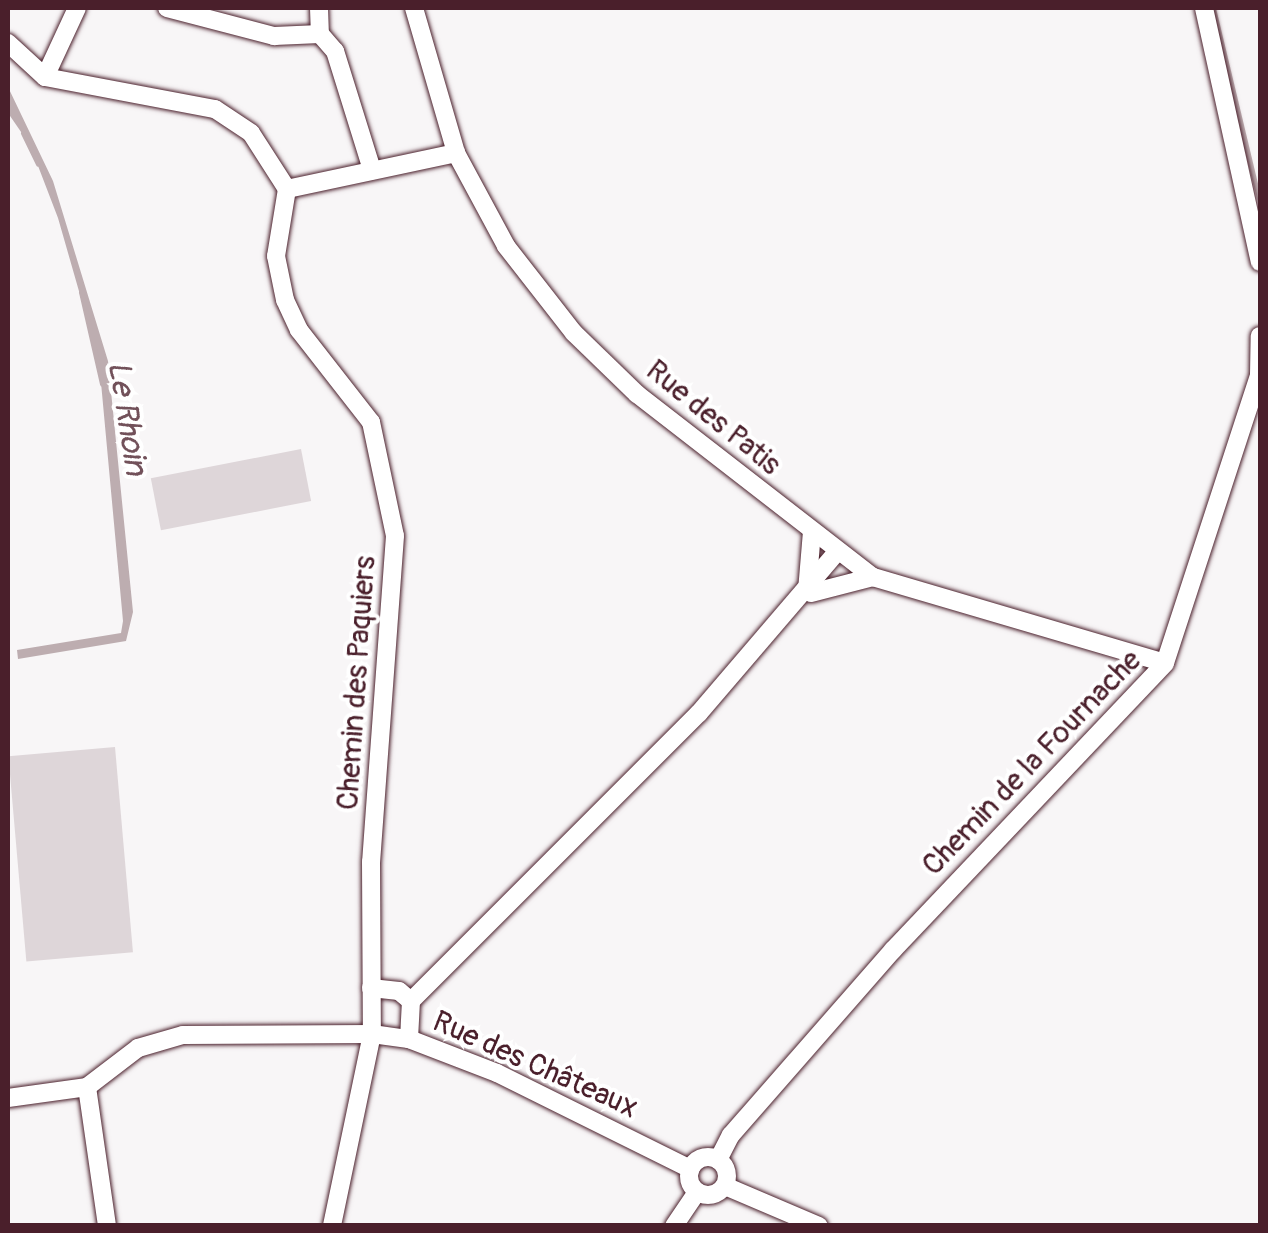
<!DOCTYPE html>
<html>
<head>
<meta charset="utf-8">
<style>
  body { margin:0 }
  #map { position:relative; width:1268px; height:1233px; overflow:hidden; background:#f8f6f7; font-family:Pangolin,sans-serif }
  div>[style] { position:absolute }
  .green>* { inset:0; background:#ded6d9; transform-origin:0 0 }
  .water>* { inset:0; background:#bdadb0 }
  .stream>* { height:5px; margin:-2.5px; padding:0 2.5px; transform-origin:2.5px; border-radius:2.5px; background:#bdadb0 }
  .roads { filter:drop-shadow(0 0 2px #4a1f2b) drop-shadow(0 0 2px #4a1f2b) }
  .minor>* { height:18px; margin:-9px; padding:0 9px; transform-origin:9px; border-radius:9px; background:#fff }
  .minor>.ring { margin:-9px; padding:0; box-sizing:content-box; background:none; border:18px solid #fff; border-radius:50% }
  span { translate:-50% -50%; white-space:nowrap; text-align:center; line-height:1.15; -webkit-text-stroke:8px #fff; paint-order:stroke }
  .street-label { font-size:30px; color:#4a1f2b }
  .water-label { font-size:32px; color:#72515a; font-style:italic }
  .frame { position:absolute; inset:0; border:10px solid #4a1f2b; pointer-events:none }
</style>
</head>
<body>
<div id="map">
  <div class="green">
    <div style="left:301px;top:449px;width:53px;height:153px;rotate:79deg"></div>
    <div style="left:115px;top:747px;width:206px;height:107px;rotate:85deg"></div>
  </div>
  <div class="water">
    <div style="clip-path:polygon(1216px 8px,1260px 192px,1260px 210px,1210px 16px)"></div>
    <div style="clip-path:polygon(8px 87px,53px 181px,108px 361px,133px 612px,126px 641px,18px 659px,17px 650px,121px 633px,123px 621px,99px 361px,58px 218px,30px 145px,8px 113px)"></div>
  </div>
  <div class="stream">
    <div style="left:23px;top:133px;width:34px;rotate:64deg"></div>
    <div style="left:81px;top:292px;width:94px;rotate:77.1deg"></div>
  </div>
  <div class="roads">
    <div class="minor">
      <div style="left:167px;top:8px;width:111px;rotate:14.7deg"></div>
      <div style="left:274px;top:36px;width:46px;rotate:-2.5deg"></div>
      <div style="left:319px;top:8px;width:26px;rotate:88deg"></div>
      <div style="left:320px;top:34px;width:23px;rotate:49deg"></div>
      <div style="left:335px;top:51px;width:125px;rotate:72.7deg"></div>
      <div style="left:414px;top:8px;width:151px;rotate:73.8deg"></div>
      <div style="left:456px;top:153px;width:106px;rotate:61.7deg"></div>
      <div style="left:506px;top:246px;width:110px;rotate:52deg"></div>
      <div style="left:574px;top:333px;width:88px;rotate:44.1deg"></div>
      <div style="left:637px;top:394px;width:299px;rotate:37.8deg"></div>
      <div style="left:873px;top:577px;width:304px;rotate:16.4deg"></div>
      <div style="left:1204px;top:8px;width:260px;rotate:77.6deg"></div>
      <div style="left:8px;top:43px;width:50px;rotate:42.6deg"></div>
      <div style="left:45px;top:77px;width:173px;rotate:10.7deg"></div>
      <div style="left:215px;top:109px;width:43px;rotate:33.7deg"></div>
      <div style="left:251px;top:133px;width:67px;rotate:57.3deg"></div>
      <div style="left:45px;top:77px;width:76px;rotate:-65.1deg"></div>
      <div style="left:287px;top:189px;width:68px;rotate:99.3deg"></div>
      <div style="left:276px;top:256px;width:45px;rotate:78.4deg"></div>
      <div style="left:285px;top:300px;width:33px;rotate:65deg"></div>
      <div style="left:299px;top:330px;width:117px;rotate:52deg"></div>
      <div style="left:371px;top:422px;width:116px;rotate:78.1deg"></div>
      <div style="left:395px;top:536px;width:327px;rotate:94.2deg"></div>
      <div style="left:371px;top:862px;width:172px;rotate:89.7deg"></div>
      <div style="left:372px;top:1034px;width:196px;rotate:101.8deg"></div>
      <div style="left:287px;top:189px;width:173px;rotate:-12deg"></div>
      <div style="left:807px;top:591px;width:59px;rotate:-85.2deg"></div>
      <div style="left:811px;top:593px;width:64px;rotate:-14.5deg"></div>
      <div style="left:371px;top:988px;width:28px;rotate:6deg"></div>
      <div style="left:399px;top:991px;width:16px;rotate:40deg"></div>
      <div style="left:411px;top:1001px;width:407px;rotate:-45deg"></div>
      <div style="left:699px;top:713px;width:211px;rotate:-49.4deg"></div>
      <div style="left:409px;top:1039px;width:38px;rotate:-87deg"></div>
      <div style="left:87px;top:1087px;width:140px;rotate:81.8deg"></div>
      <div style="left:8px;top:1098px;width:80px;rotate:-7.9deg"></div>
      <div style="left:87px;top:1087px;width:64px;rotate:-37.4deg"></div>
      <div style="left:138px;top:1048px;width:47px;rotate:-16.1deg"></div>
      <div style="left:183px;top:1035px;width:189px;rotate:-0.3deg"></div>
      <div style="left:372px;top:1034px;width:37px;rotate:8deg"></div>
      <div style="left:409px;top:1039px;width:94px;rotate:21.1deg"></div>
      <div style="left:497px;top:1073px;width:216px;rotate:26.4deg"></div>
      <div class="ring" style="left:689px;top:1157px;width:20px;height:20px"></div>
      <div style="left:718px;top:1160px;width:28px;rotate:-63deg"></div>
      <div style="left:731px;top:1135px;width:246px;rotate:-48.8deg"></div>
      <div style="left:893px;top:950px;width:395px;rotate:-46.5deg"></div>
      <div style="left:1165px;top:663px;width:303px;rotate:-71.9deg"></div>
      <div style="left:1259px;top:375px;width:39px;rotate:-89deg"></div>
      <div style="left:725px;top:1186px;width:102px;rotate:23.1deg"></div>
      <div style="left:674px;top:1226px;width:41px;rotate:-55.9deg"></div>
    </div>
  </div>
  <div class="street-label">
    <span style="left:713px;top:418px;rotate:39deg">Rue des Patis</span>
    <span style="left:357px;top:683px;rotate:-86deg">Chemin des Paquiers</span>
    <span style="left:1032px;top:763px;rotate:-46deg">Chemin de la Fournache</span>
    <span style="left:535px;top:1065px;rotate:24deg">Rue des Châteaux</span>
  </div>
  <div class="water-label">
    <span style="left:127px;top:418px;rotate:81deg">Le Rhoin</span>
  </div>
  <div class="frame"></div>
</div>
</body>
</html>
